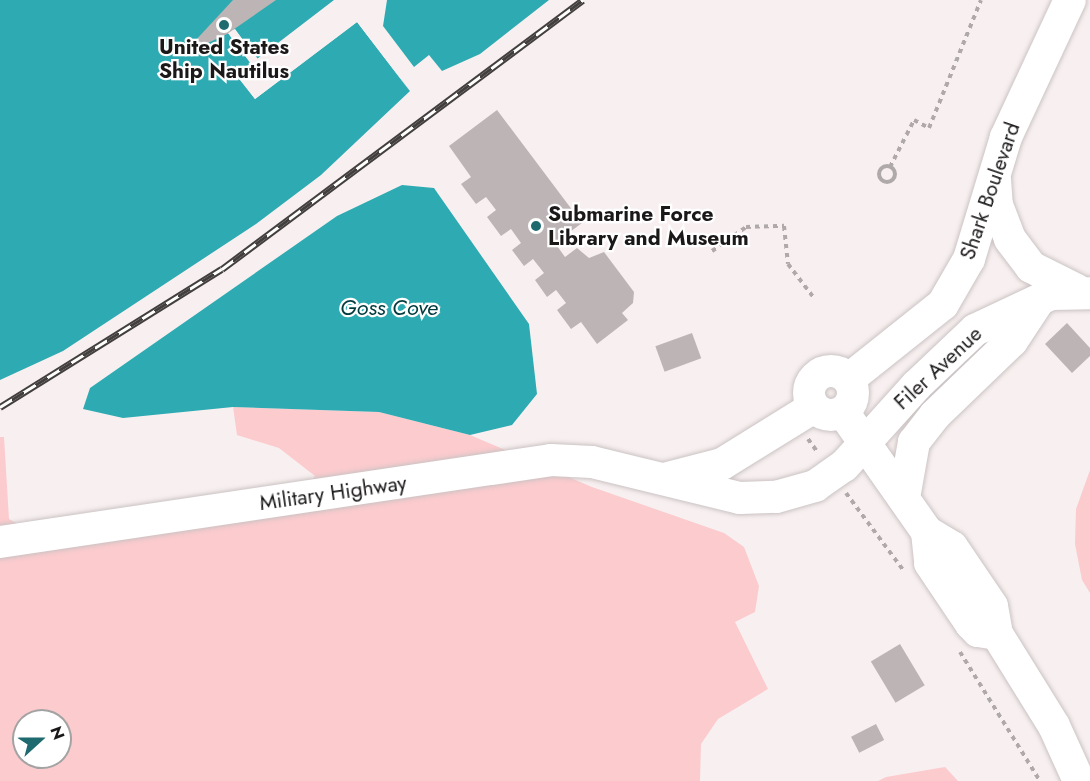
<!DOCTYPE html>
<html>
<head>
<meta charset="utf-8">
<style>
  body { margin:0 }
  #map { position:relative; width:1090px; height:781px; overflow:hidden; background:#f8f0f0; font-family:Jost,sans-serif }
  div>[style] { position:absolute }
  .green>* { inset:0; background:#fbcbce }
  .water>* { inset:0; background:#2eabb2 }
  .pier>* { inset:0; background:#f8f0f0 }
  .building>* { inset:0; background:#bdb5b5; transform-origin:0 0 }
  .path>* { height:4px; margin-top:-2px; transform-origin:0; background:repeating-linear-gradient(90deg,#b0a9a9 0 4.5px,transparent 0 9px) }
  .path>.ring { margin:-2px; padding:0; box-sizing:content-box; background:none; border:4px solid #b0a9a9; border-radius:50% }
  .roads { filter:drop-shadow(0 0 2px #cbc3c3) drop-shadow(0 0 2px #cbc3c3) }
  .minor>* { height:32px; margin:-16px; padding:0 16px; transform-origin:16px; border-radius:16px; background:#fff }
  .minor>.ring { margin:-16px; padding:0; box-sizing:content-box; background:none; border:32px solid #fff; border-radius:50% }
  .rail>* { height:7px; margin-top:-3.5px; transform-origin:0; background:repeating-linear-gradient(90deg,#fff 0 14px,#433f3f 0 28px); box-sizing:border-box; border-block:2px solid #433f3f }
  .dots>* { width:16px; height:16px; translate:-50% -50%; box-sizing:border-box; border:3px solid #fff; border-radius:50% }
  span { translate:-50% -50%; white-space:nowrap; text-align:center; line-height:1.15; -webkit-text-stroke:4.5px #fff; paint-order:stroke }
  .poi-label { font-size:21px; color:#1b1818; font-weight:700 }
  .left { translate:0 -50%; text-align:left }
  .street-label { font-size:21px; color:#1b1818 }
  .water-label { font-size:22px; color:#013b3e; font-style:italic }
  .north { position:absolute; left:12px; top:709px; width:60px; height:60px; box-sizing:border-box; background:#fff; border:2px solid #a4a3a3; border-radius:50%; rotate:69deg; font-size:16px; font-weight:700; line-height:24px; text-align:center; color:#1b1818 }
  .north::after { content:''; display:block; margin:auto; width:21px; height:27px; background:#1e6a6f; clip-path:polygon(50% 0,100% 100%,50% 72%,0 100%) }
</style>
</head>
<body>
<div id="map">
  <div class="green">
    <div style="clip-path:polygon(evenodd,233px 407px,379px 412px,470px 435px,592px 487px,724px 533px,744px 547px,759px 586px,755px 612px,735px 622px,768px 689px,718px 719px,701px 744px,700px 781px,0 781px,0 437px,4px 437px,9px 519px,55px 545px,296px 509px,315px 476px,279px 448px,237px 435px,233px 407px,24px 721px,60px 721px,60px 757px,24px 757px,24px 721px)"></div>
    <div style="clip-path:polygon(1090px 470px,1090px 593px,1082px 580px,1075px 544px,1076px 509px)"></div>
    <div style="clip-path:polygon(945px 767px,958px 781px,878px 781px,886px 777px)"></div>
  </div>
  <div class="water">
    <div style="clip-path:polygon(0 0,334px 0,257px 59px,235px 29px,228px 33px,251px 64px,237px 75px,255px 99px,357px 22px,410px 91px,321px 175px,256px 224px,63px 351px,0 380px)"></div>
    <div style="clip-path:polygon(387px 0,549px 0,480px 54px,442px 71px,429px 55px,414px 67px,383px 26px)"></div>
    <div style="clip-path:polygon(402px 185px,434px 188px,529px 324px,537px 394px,512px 425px,470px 435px,379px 412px,233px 407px,123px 418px,83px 409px,90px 388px,337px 216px)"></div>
  </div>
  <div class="pier">
    <div style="clip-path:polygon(337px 0,258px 62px,232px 34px,254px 63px,241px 75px,256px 95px,357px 19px,412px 94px,357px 22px,255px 99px,236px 75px,251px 63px,228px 33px,234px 29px,258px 59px)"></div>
  </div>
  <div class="building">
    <div style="clip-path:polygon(233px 0,276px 0,227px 34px,182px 55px)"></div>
    <div style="clip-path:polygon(497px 110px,582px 223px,555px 243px,565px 257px,577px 248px,589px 258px,604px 252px,634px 292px,633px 303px,622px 313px,628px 320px,597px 344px,581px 322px,571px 329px,557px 310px,566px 303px,556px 290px,547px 297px,535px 280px,544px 273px,533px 259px,524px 266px,512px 250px,521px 243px,511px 229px,501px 236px,487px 217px,496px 210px,486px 197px,476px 204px,461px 184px,471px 177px,449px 146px)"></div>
    <div style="clip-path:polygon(1067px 323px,1090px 348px,1090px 356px,1072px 373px,1045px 344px)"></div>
    <div style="left:692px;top:333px;width:27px;height:39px;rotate:70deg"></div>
    <div style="left:900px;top:644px;width:48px;height:34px;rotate:59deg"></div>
    <div style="left:876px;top:724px;width:18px;height:28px;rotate:63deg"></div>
  </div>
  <div class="path">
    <div class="ring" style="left:879px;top:166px;width:12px;height:12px"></div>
    <div style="left:890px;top:167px;width:53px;rotate:-62.9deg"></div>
    <div style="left:914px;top:120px;width:17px;rotate:28deg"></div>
    <div style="left:929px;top:128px;width:138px;rotate:-67.9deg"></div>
    <div style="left:712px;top:251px;width:42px;rotate:-35.2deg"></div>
    <div style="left:746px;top:227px;width:38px;rotate:-2deg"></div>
    <div style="left:784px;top:226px;width:38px;rotate:84deg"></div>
    <div style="left:788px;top:264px;width:43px;rotate:52.6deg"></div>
    <div style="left:808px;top:439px;width:17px;rotate:54deg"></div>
    <div style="left:846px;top:493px;width:97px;rotate:53.4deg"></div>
    <div style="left:960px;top:652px;width:152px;rotate:58.2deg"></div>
  </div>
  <div class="roads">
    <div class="minor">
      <div style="left:995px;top:179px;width:26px;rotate:86deg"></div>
      <div style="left:997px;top:205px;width:36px;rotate:69deg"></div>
      <div style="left:1010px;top:239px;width:35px;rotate:53deg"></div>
      <div style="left:1031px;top:267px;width:51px;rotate:26.6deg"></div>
      <div class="ring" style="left:809px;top:371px;width:12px;height:12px"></div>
      <div style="left:849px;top:379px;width:120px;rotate:-38.6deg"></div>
      <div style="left:943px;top:304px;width:52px;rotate:-60deg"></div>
      <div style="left:969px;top:259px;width:127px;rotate:-73.1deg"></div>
      <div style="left:1006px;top:137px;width:151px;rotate:-65deg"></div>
      <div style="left:843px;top:412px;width:146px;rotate:55deg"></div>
      <div style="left:927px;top:532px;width:29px;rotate:31deg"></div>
      <div style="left:952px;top:547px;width:71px;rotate:55.9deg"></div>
      <div style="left:992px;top:606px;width:28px;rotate:80deg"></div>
      <div style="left:997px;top:634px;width:108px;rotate:58.2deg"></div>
      <div style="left:1054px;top:726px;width:60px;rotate:65.6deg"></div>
      <div style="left:664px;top:479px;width:60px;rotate:-14.5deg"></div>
      <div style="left:722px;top:464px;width:108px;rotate:-31.8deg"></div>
      <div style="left:904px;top:498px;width:57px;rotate:-79.9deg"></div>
      <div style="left:914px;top:442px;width:34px;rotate:-52deg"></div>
      <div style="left:935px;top:415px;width:107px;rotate:-43.9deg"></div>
      <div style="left:1012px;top:341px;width:45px;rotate:-56.7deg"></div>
      <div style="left:927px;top:532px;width:31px;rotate:84deg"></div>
      <div style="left:930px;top:563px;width:73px;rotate:56.1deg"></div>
      <div style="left:971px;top:624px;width:10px;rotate:45deg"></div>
      <div style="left:978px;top:631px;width:19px;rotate:9deg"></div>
      <div style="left:0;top:542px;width:557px;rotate:-8.46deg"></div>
      <div style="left:551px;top:460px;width:41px;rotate:2.8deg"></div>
      <div style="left:592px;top:462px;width:152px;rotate:13.7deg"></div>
      <div style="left:740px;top:498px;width:36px;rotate:-2deg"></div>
      <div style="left:776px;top:497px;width:41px;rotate:-15.8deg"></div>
      <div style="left:815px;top:486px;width:35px;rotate:-35deg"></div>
      <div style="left:844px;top:466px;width:108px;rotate:-48deg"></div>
      <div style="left:916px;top:386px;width:81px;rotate:-43.5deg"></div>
      <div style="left:975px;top:330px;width:84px;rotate:-25.3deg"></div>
      <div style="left:1051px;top:294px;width:39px;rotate:-1deg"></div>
    </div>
  </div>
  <div class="rail">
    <div style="left:0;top:407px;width:261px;rotate:-31.9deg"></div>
    <div style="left:222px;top:269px;width:450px;rotate:-36.7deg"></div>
  </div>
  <div class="dots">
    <div style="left:224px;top:25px;background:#1e6a6f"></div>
    <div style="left:536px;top:226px;background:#1e6a6f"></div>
  </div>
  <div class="poi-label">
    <span style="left:224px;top:59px">United States<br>Ship Nautilus</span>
    <span class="left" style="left:548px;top:226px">Submarine Force<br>Library and Museum</span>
  </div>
  <div class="street-label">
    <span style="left:990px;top:191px;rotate:-71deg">Shark Boulevard</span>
    <span style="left:938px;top:368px;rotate:-43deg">Filer Avenue</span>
    <span style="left:333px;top:493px;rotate:-8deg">Military Highway</span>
  </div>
  <div class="water-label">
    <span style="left:389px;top:308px">Goss Cove</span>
  </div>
  <div class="north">N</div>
</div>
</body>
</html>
